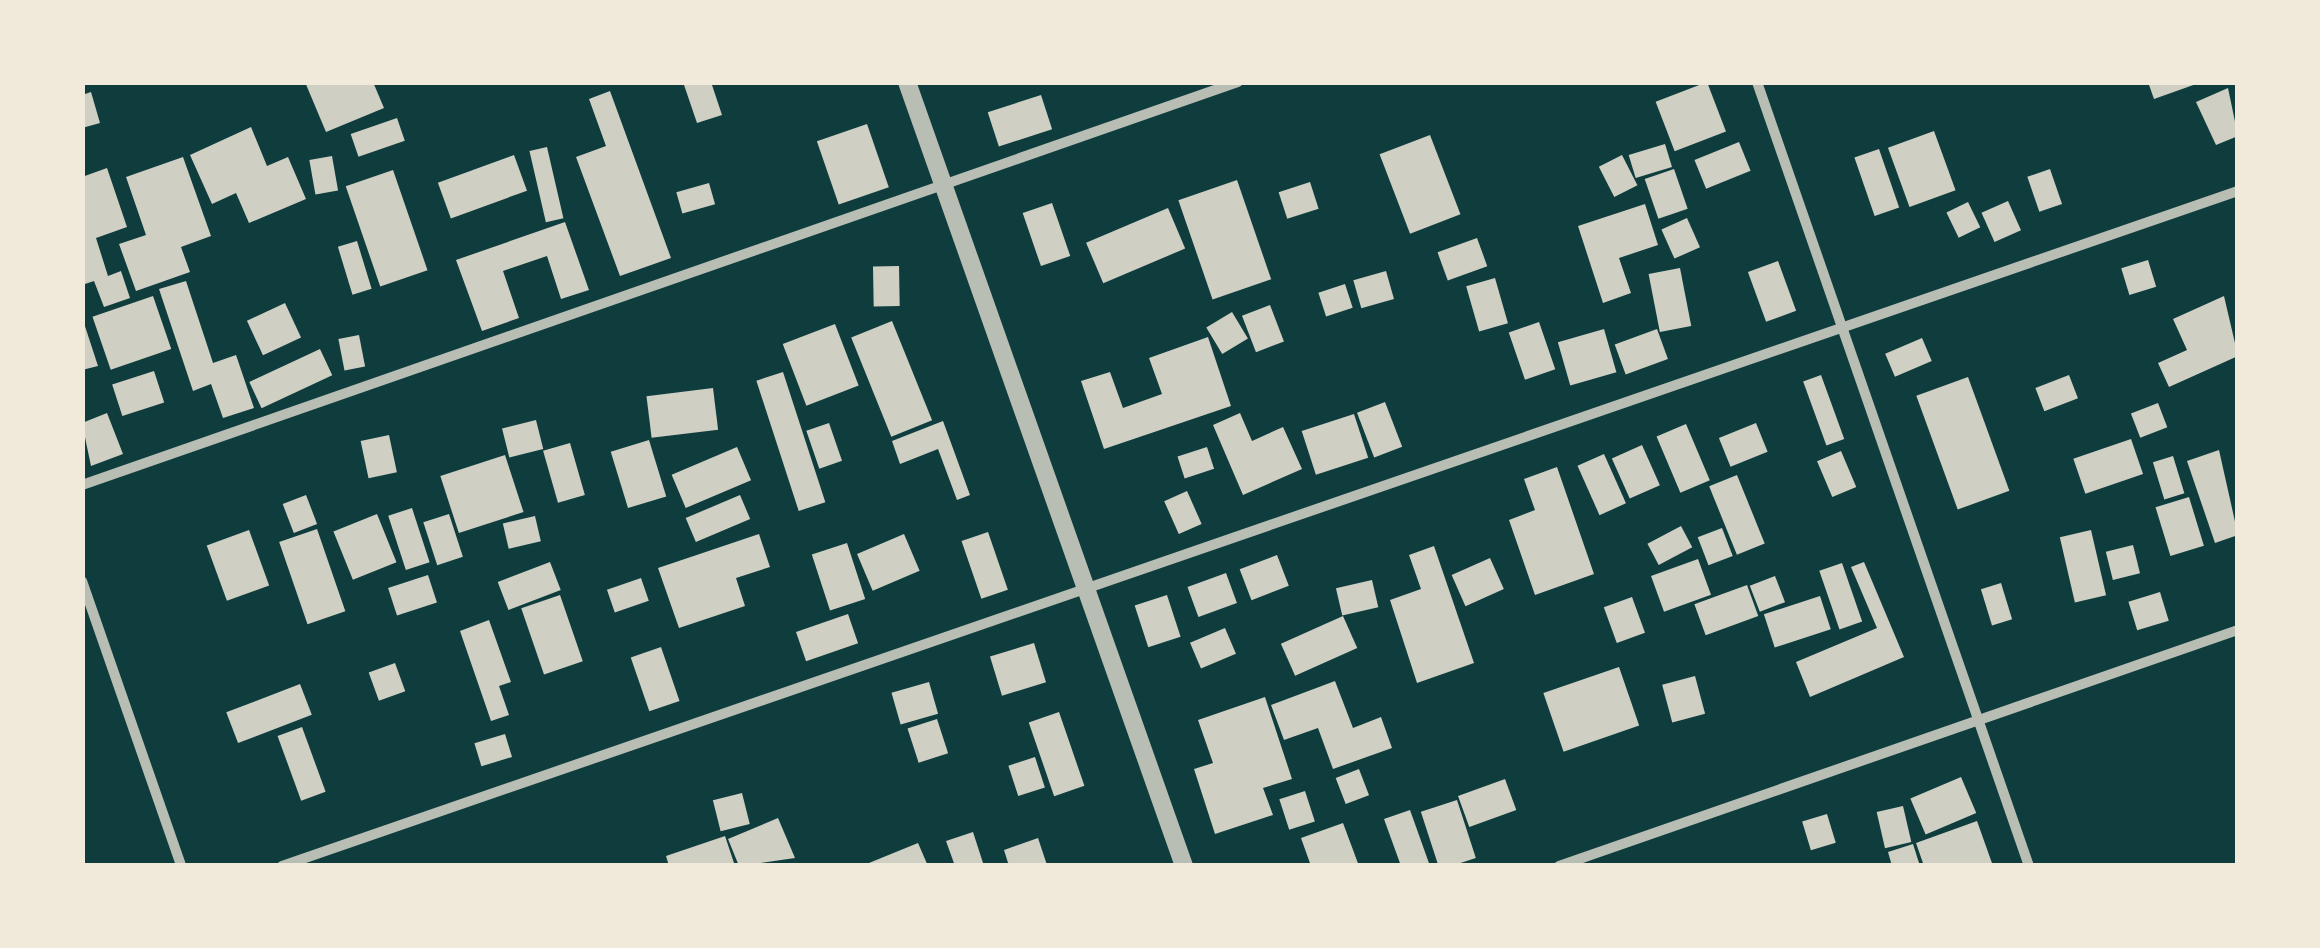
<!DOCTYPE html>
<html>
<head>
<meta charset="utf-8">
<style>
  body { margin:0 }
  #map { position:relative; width:2320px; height:948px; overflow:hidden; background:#0f3d3e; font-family:"Archivo Narrow",sans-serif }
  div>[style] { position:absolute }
  .building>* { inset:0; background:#cfcfc3; transform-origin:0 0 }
  .minor>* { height:10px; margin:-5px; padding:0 5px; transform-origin:5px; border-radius:5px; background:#b8beb3 }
  .tertiary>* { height:18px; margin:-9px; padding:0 9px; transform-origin:9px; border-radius:9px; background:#b8beb3 }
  span { translate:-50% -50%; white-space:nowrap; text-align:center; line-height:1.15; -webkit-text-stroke:10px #f1e9da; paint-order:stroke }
  .frame { position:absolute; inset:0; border:85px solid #f1e9da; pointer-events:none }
</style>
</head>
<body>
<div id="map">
  <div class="building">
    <div style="clip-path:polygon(305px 82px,373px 82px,384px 108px,326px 132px)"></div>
    <div style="clip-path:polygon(683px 82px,711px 82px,722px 115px,697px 123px)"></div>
    <div style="left:1707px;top:82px;width:53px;height:55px;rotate:69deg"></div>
    <div style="clip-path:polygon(2148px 82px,2199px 82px,2199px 83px,2154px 99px)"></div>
    <div style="clip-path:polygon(2228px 88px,2238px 136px,2216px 145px,2196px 102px)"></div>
    <div style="clip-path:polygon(610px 91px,671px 258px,620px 276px,576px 157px,606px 146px,589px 99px)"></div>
    <div style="clip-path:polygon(91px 92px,100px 123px,82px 128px,82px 95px)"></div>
    <div style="left:1041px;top:95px;width:36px;height:56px;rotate:72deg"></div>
    <div style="left:397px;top:118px;width:24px;height:49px;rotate:71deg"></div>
    <div style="left:867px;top:124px;width:67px;height:53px;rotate:71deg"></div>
    <div style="clip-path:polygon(251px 127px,267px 166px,288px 157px,306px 199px,249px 223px,236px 193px,212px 204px,190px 155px)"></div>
    <div style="left:1934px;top:131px;width:63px;height:49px;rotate:70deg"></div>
    <div style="left:1430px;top:135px;width:85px;height:54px;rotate:69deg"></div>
    <div style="left:1739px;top:142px;width:31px;height:48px;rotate:68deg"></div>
    <div style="left:1665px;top:144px;width:24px;height:38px;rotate:73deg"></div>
    <div style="left:547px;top:147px;width:73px;height:18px;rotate:77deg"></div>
    <div style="left:1879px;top:149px;width:62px;height:26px;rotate:71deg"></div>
    <div style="left:514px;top:155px;width:38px;height:81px;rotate:70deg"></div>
    <div style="left:1622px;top:155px;width:34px;height:26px;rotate:63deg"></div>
    <div style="left:332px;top:156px;width:35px;height:23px;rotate:80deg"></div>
    <div style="clip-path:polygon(183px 157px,211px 236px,181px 247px,190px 272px,136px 291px,119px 244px,146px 235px,126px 177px)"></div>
    <div style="clip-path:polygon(107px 168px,127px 227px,96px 238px,108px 276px,121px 271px,130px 298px,104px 307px,94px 281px,82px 285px,82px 177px)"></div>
    <div style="left:1674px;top:169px;width:42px;height:31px;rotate:71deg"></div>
    <div style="left:2050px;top:169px;width:37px;height:24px;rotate:71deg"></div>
    <div style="left:393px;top:170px;width:106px;height:50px;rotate:71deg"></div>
    <div style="left:1237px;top:180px;width:105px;height:62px;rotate:71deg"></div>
    <div style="left:1310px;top:182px;width:28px;height:33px;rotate:72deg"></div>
    <div style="left:709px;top:183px;width:22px;height:34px;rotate:74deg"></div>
    <div style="left:2008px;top:201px;width:32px;height:29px;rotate:66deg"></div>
    <div style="left:1968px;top:202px;width:28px;height:24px;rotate:64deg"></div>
    <div style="left:1052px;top:203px;width:56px;height:31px;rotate:71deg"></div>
    <div style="clip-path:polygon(1645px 204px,1658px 245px,1619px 258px,1631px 293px,1603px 303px,1578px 226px)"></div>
    <div style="left:1168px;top:208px;width:44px;height:89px;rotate:67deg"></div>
    <div style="left:1687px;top:218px;width:32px;height:28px;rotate:66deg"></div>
    <div style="clip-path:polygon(565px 222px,589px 290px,561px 299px,547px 256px,503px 271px,519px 318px,482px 331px,456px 260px)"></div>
    <div style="left:1477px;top:238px;width:30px;height:42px;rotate:70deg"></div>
    <div style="left:357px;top:241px;width:50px;height:20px;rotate:73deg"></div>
    <div style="left:2148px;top:260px;width:28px;height:28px;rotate:73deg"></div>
    <div style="left:1778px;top:261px;width:53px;height:32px;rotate:70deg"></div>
    <div style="left:899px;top:266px;width:40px;height:26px;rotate:89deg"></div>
    <div style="left:1680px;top:268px;width:59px;height:32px;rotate:79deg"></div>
    <div style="left:1386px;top:271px;width:29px;height:34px;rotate:74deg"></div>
    <div style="left:1495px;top:278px;width:47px;height:30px;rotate:74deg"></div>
    <div style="clip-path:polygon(186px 281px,213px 363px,236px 355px,254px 408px,223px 418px,211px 384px,193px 391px,159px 289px)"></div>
    <div style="left:1345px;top:284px;width:25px;height:28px;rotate:72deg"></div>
    <div style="left:153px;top:296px;width:56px;height:64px;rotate:71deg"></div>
    <div style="clip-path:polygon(2224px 296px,2238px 356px,2169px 387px,2158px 363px,2187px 350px,2173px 319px)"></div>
    <div style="left:285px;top:303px;width:38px;height:42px;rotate:65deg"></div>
    <div style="left:1270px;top:305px;width:39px;height:30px;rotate:69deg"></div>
    <div style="left:1232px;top:312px;width:31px;height:30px;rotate:59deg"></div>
    <div style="clip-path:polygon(82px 317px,98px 366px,82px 370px)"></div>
    <div style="left:892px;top:321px;width:107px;height:44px;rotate:68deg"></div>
    <div style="left:1539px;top:322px;width:50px;height:32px;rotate:71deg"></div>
    <div style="left:835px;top:324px;width:66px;height:56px;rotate:69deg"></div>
    <div style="left:1604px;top:329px;width:45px;height:48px;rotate:74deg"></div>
    <div style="left:1657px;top:329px;width:32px;height:45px;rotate:70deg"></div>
    <div style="left:359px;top:335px;width:32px;height:21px;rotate:79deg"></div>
    <div style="clip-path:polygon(1208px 337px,1231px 406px,1104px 449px,1081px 381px,1110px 372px,1123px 408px,1162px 394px,1149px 358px)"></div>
    <div style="left:1922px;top:338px;width:25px;height:40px;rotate:67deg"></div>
    <div style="left:320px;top:349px;width:29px;height:78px;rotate:65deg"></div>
    <div style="left:154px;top:371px;width:33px;height:44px;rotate:72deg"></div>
    <div style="left:783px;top:372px;width:137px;height:28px;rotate:72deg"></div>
    <div style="left:1821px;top:375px;width:68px;height:19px;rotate:70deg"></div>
    <div style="left:2069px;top:375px;width:25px;height:36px;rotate:69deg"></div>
    <div style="left:1968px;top:377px;width:121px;height:55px;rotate:70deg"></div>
    <div style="left:713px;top:388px;width:42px;height:67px;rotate:83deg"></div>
    <div style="left:1385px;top:402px;width:48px;height:30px;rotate:69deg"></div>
    <div style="left:2158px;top:403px;width:26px;height:29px;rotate:69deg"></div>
    <div style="clip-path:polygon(107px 413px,123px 454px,91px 466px,82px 423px)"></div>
    <div style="clip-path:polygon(1240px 413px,1252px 441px,1283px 427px,1302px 469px,1243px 495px,1213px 425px)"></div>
    <div style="left:1354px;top:414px;width:46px;height:55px;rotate:72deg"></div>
    <div style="left:536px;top:420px;width:30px;height:35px;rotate:76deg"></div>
    <div style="clip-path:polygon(943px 421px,970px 495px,957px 500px,938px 449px,900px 464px,892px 441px)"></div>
    <div style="left:829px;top:423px;width:40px;height:24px;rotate:71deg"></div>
    <div style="left:1756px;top:423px;width:31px;height:40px;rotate:68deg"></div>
    <div style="left:1686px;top:424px;width:61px;height:32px;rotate:67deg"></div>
    <div style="left:389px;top:435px;width:38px;height:29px;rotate:78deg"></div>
    <div style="left:2131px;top:439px;width:37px;height:61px;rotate:71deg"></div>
    <div style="left:649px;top:440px;width:59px;height:40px;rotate:73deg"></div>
    <div style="left:570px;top:443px;width:54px;height:28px;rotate:74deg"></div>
    <div style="left:1642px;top:445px;width:44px;height:33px;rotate:66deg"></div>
    <div style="left:737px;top:447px;width:36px;height:71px;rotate:67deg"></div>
    <div style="left:1207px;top:447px;width:23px;height:31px;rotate:72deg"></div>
    <div style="clip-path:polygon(2219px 450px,2238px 535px,2215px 543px,2187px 461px)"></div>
    <div style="left:1841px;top:451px;width:39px;height:26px;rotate:67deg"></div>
    <div style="left:1604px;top:454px;width:54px;height:29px;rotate:66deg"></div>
    <div style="left:505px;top:455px;width:60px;height:68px;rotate:72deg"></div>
    <div style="left:2173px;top:456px;width:39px;height:21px;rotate:73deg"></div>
    <div style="clip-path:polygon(1557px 467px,1594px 574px,1535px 595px,1509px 520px,1535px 510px,1524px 479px)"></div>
    <div style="left:1737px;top:475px;width:74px;height:30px;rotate:68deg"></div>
    <div style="left:1187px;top:491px;width:36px;height:25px;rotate:66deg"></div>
    <div style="left:306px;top:495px;width:31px;height:25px;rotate:69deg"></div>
    <div style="left:740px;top:495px;width:26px;height:59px;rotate:67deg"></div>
    <div style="left:2189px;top:497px;width:51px;height:35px;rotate:73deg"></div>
    <div style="left:412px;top:508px;width:57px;height:25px;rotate:72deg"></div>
    <div style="left:377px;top:514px;width:52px;height:47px;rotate:68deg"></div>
    <div style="left:449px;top:514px;width:45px;height:27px;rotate:72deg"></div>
    <div style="left:535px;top:516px;width:26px;height:33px;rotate:77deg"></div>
    <div style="left:1681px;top:526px;width:24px;height:38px;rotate:62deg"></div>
    <div style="left:1722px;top:528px;width:30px;height:26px;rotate:69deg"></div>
    <div style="left:317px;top:529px;width:87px;height:40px;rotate:71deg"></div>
    <div style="left:249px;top:530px;width:59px;height:45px;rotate:70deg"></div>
    <div style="left:2091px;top:530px;width:67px;height:32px;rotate:77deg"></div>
    <div style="left:988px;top:532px;width:61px;height:28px;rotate:71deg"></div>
    <div style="clip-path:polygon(759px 534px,770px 567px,736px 578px,745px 606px,679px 628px,658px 568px)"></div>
    <div style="left:904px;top:534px;width:40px;height:51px;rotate:67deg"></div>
    <div style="left:847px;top:543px;width:59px;height:37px;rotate:72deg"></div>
    <div style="left:2133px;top:545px;width:29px;height:28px;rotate:76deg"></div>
    <div style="clip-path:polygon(1434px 546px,1474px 663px,1417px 683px,1390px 600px,1421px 589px,1409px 555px)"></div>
    <div style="left:1277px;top:555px;width:33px;height:40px;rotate:69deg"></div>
    <div style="left:1490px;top:558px;width:34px;height:42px;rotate:66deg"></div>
    <div style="left:1698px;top:559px;width:38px;height:50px;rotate:70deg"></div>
    <div style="left:550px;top:562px;width:30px;height:56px;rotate:69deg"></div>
    <div style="clip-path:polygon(1864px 562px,1904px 657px,1810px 697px,1796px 662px,1877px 628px,1851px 567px)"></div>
    <div style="left:1842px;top:563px;width:62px;height:24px;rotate:71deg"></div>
    <div style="left:1226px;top:573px;width:32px;height:41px;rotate:70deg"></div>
    <div style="left:428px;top:575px;width:29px;height:42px;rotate:72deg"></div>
    <div style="left:1775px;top:576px;width:28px;height:27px;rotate:69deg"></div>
    <div style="left:641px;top:578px;width:24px;height:36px;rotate:71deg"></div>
    <div style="left:1372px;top:580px;width:28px;height:37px;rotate:77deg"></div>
    <div style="left:2001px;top:583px;width:38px;height:21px;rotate:73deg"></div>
    <div style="left:1747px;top:585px;width:33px;height:56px;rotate:70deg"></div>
    <div style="left:2160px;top:592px;width:30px;height:33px;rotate:73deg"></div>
    <div style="left:560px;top:595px;width:70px;height:41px;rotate:71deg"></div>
    <div style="left:1167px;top:595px;width:44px;height:34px;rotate:72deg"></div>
    <div style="left:1820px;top:596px;width:35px;height:59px;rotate:72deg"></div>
    <div style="left:1632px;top:597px;width:38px;height:30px;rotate:70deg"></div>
    <div style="left:848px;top:614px;width:31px;height:55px;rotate:71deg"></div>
    <div style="left:1343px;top:616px;width:35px;height:68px;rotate:66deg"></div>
    <div style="clip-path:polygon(489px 620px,511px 682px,499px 686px,509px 715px,491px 721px,460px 631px)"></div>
    <div style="left:1225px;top:628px;width:28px;height:38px;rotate:67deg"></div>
    <div style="left:1034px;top:643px;width:41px;height:46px;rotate:73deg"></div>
    <div style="left:661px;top:647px;width:57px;height:32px;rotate:71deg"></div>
    <div style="left:395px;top:663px;width:30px;height:28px;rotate:70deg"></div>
    <div style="left:1619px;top:667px;width:62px;height:80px;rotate:71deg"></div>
    <div style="left:1695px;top:676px;width:39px;height:34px;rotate:75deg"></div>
    <div style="clip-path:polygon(1335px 681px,1353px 728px,1381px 717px,1392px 748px,1333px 769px,1318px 728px,1284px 740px,1271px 705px)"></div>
    <div style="left:929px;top:682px;width:33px;height:39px;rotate:74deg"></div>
    <div style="left:300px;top:684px;width:33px;height:79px;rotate:69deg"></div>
    <div style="clip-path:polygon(1265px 697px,1292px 779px,1263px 788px,1273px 815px,1215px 834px,1194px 769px,1213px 763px,1198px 720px)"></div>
    <div style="left:1059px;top:712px;width:78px;height:32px;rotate:71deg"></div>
    <div style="left:937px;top:719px;width:36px;height:31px;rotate:72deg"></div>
    <div style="left:302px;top:727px;width:69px;height:26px;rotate:70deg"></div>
    <div style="left:505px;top:734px;width:24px;height:32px;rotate:73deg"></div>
    <div style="left:1035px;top:757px;width:32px;height:28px;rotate:72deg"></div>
    <div style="left:1359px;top:769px;width:28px;height:25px;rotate:69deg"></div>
    <div style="left:1961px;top:777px;width:39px;height:55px;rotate:67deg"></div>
    <div style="left:1505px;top:779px;width:33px;height:50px;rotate:70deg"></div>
    <div style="left:1305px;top:791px;width:32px;height:27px;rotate:72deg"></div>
    <div style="left:742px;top:793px;width:32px;height:30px;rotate:76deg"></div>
    <div style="left:1457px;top:800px;width:61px;height:38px;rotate:72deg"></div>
    <div style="left:1903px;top:806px;width:37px;height:27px;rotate:77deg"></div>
    <div style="clip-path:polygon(1410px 810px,1430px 866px,1401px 866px,1384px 819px)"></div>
    <div style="left:1827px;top:814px;width:30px;height:26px;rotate:73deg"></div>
    <div style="clip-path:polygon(778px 818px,795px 858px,739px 866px,728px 839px)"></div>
    <div style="clip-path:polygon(1977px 821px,1993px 866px,1924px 866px,1916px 843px)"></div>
    <div style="clip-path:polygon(1343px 823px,1359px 866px,1311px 866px,1301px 838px)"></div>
    <div style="clip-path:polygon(973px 832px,984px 866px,955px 866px,946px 841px)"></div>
    <div style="clip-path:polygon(725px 836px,735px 866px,669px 866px,666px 856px)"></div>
    <div style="clip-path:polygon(1038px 838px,1047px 865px,1009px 866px,1004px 850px)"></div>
    <div style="clip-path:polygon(918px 843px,928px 866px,864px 866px,864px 865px)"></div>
    <div style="clip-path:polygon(1913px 844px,1920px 866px,1892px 866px,1888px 852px)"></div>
  </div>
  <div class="minor">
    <div style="left:1757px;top:82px;width:830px;rotate:70.87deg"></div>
    <div style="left:82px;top:485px;width:1224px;rotate:-19.22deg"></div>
    <div style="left:82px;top:581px;width:302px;rotate:70.8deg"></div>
    <div style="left:282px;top:866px;width:2069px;rotate:-19.04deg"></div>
    <div style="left:1559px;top:866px;width:719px;rotate:-19.17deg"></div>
  </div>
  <div class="tertiary">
    <div style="left:907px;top:82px;width:831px;rotate:70.54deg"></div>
  </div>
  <div class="frame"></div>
</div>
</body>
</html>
